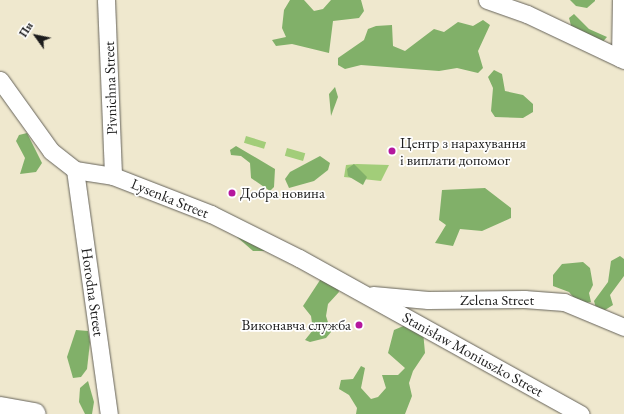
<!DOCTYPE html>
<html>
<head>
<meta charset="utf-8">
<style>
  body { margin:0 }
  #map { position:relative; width:624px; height:414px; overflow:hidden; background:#efe8ce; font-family:"EB Garamond",serif }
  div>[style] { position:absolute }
  .green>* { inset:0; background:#a2cd79; transform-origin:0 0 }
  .forest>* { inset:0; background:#81b069 }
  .roads { filter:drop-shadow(0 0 1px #66635a) drop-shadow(0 0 1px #66635a) }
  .minor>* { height:17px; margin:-8.5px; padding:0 8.5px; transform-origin:8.5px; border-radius:8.5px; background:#fff }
  .major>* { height:22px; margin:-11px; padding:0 11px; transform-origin:11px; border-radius:11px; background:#fff }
  .dots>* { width:11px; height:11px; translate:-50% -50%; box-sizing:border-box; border:2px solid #fff; border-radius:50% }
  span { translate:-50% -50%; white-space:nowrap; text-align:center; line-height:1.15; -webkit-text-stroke:3.5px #fff; paint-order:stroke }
  .street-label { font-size:15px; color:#1c1c1c }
  .poi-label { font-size:15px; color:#1c1c1c }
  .left { translate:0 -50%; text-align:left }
  .right { translate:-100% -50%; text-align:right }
  .north { position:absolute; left:16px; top:16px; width:40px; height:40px; -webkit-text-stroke:3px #fff; paint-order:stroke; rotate:303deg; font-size:11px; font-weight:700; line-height:16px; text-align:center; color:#1c1c1c }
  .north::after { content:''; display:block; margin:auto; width:14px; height:18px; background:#1c1c1c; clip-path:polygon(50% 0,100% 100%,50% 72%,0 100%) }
</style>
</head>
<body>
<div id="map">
  <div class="green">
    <div style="left:246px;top:136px;width:21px;height:7px;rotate:17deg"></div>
    <div style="left:287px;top:148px;width:19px;height:8px;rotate:16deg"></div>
    <div style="clip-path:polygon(346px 165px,357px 164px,389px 165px,381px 181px,344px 177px)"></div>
  </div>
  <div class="forest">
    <div style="clip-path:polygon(290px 0,304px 0,314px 11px,323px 9px,331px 0,361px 0,364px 11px,359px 18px,333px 21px,329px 53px,292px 44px,276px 46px,272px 40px,286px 37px,282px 28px,284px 10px)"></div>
    <div style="clip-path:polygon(570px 0,595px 0,595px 1px,587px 8px,576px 6px)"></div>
    <div style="clip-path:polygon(574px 14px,589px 29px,607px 37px,600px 45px,573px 33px,569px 18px)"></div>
    <div style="clip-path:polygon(483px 20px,490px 25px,478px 51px,483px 68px,478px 73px,457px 68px,439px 71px,361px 65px,345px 69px,338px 65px,338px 58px,364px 40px,368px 29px,376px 26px,392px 25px,393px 46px,405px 51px,434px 29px,444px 32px,458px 22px,473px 26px)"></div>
    <div style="clip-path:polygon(494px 70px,502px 74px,505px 91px,523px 95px,533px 104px,533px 112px,523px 118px,495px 117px,491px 111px,493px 88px,488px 77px)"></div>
    <div style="clip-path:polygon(335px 87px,338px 97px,331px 116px,329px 94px)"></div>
    <div style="clip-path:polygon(27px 133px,42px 163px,36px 172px,20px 174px,25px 158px,16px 141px,19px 135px)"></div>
    <div style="clip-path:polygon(236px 146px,275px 169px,274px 187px,270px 191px,251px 178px,250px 163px,241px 156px,231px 155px,230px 150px)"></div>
    <div style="clip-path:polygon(320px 156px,330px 163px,328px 170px,314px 181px,289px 188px,285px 179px,290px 172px)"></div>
    <div style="clip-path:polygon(354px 164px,367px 177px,363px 185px,348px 176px,347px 169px)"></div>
    <div style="clip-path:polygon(485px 188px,511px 208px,511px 218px,482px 231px,460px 229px,453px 246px,435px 243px,446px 225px,439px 220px,442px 190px)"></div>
    <div style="clip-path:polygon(241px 232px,268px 251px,253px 251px,237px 237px)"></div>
    <div style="clip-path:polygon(620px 256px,624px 259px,624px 276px,610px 295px,613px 305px,605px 310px,596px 308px,594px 301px,608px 282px,611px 261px)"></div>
    <div style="clip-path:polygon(583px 262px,590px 268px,593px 285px,589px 293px,591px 302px,579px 304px,569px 292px,553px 286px,553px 275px,562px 264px)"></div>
    <div style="clip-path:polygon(324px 274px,335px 280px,339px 292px,328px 304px,326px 316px,331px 332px,326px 338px,310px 342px,305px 340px,313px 330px,311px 316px,303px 306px)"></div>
    <div style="clip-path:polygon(408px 324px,423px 331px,425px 353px,413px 371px,409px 383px,412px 396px,405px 414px,356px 414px,357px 408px,349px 395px,339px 389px,341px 380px,353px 379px,361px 366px,365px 368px,361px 388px,371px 399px,378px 397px,386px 388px,382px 375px,398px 375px,405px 368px,388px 353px,394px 330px)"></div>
    <div style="clip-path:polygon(76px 330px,88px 331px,90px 342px,87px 369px,81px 377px,73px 378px,67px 357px)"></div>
    <div style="clip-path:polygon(88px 381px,94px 402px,92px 414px,85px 414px,79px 402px,80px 388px)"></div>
  </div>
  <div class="roads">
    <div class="minor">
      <div style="left:106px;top:0;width:176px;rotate:87.7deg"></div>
      <div style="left:487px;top:0;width:42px;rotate:19.3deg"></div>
      <div style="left:527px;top:14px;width:107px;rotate:25.4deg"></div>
      <div style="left:620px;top:58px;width:58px;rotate:-89deg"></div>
      <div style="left:0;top:80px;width:87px;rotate:54.3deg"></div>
      <div style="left:51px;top:151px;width:31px;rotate:38deg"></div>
      <div style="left:75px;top:170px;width:38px;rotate:9deg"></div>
      <div style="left:113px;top:176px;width:105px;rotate:21.2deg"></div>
      <div style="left:211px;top:214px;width:98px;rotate:26.6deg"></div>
      <div style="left:299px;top:258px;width:322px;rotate:29deg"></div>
      <div style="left:75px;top:170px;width:246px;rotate:82.1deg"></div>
      <div style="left:373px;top:295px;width:55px;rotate:5.2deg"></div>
      <div style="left:428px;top:300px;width:96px;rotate:-0.6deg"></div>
      <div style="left:524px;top:299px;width:40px;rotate:4.3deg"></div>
      <div style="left:564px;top:302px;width:65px;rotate:22.6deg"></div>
    </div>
    <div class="major">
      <div style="left:0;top:408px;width:35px;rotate:10deg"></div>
    </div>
  </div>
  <div class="dots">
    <div style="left:392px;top:151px;background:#b5179e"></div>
    <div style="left:232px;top:193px;background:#b5179e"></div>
    <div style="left:359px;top:325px;background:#b5179e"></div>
  </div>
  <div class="street-label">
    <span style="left:110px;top:88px;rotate:-92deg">Pivnichna Street</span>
    <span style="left:170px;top:198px;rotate:22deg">Lysenka Street</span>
    <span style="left:93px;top:292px;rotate:82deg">Horodna Street</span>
    <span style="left:497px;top:300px">Zelena Street</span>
    <span style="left:473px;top:354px;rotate:29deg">Stanisław Moniuszko Street</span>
  </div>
  <div class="poi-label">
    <span class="left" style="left:400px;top:151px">Центр з нарахування<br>і виплати допомог</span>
    <span class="left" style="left:240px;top:193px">Добра новина</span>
    <span class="right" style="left:351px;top:325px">Виконавча служба</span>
  </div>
  <div class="north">Пн</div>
</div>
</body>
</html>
